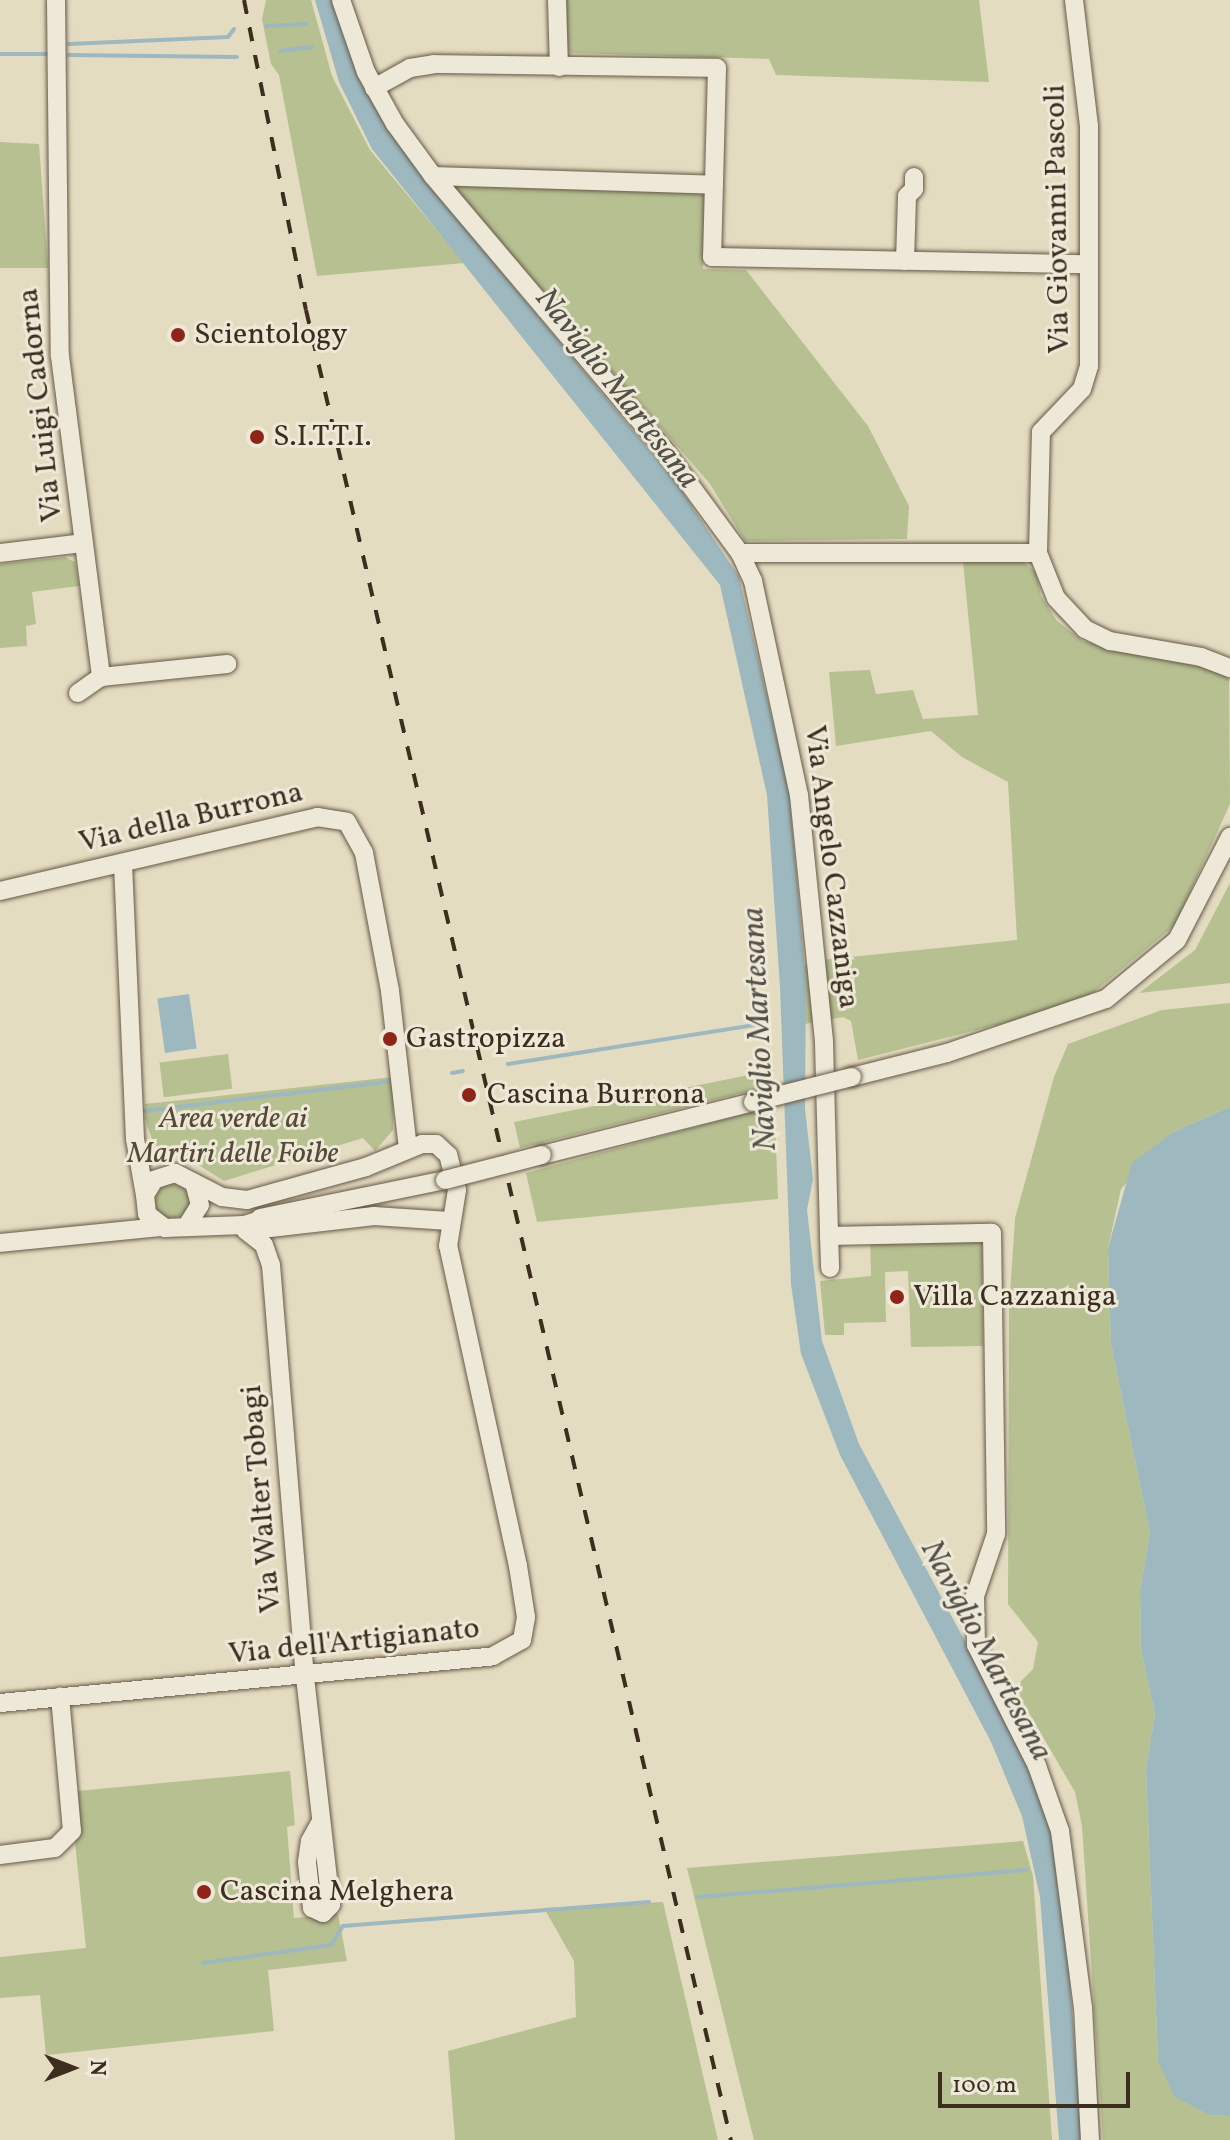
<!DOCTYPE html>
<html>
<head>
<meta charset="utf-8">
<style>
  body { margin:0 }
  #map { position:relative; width:1230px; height:2140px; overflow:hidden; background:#e4dcc1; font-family:Vollkorn,serif }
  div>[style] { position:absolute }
  .green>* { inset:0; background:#b6c091; transform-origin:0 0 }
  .round { border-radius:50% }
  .water>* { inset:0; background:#9db8bf; transform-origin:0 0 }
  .stream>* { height:4px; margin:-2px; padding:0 2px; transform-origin:2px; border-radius:2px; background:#9db8bf }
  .roads { filter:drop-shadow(0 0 2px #665947) drop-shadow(0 0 2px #665947) }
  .minor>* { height:18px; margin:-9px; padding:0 9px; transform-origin:9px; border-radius:9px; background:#ede8d7 }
  .rail>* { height:4px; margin-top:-2px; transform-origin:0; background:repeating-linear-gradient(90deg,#3c2d1e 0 14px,transparent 0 28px) }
  .bridges { filter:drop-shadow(0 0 2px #665947) drop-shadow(0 0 2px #665947) }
  .minor-bridge>* { height:18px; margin:-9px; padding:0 9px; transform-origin:9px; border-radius:9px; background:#ede8d7 }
  .dots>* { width:22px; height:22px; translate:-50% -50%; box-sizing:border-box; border:4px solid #ede8d7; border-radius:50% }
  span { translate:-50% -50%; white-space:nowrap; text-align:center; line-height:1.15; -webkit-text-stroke:6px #ede8d7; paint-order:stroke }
  .street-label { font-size:30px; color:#3c2d1e }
  .poi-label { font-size:30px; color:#3c2d1e }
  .left { translate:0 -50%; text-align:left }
  .park-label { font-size:30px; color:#544a35; font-style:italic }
  .water-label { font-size:32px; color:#545046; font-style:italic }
  .north { position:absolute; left:32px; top:2028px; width:80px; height:80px; -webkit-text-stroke:6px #ede8d7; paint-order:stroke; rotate:90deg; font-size:22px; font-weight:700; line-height:32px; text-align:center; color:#3c2d1e }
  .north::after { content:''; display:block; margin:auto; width:28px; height:36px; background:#3c2d1e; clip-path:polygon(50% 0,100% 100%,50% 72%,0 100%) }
  .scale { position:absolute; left:938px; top:2072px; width:192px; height:36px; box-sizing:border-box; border:4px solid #3c2d1e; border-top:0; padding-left:10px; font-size:24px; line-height:28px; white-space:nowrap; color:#3c2d1e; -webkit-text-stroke:6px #ede8d7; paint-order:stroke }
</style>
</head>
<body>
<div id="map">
  <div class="green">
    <div style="clip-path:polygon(266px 0,311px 0,332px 76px,370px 150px,464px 263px,317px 276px,279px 75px,271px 64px,262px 19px)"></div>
    <div style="clip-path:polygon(564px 0,979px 0,989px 82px,776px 75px,769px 59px,571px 53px,565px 48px)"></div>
    <div style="clip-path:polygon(0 142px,39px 144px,48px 268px,0 268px)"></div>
    <div style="clip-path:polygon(452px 186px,704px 193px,703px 269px,746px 270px,868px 426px,909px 506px,907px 539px,745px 541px,710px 484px)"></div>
    <div style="clip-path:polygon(65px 557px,75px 562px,79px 586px,32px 592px,36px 624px,26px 626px,27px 646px,0 648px,0 564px)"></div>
    <div style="clip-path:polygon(1022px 561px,1036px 572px,1041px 596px,1057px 621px,1083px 641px,1216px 670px,1229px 679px,1230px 804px,1175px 925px,1094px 992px,1060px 1009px,858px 1060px,851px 1021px,843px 1017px,805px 1024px,803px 966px,811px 961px,1017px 940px,1008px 782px,962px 757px,931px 731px,836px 746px,829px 672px,870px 670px,876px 694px,913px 690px,923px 719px,978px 715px,963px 562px)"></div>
    <div style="clip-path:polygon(1230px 883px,1230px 983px,1139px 993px,1195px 950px)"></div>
    <div style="clip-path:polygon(1230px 1003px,1230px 1107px,1175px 1131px,1121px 1189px,1108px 1248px,1111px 1344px,1150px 1533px,1140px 1590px,1141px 1650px,1155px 1714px,1146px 1769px,1158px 2061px,1210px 2115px,1230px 2116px,1230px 2140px,1103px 2140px,1082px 1826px,1075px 1792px,1018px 1694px,1021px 1681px,1033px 1669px,1038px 1642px,1008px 1604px,1009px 1310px,1015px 1218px,1054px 1077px,1068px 1044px,1162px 1010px)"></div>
    <div style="left:228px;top:1054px;width:35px;height:69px;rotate:83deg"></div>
    <div style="clip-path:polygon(774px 1070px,766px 1087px,520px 1148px,514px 1122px)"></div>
    <div style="clip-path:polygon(393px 1077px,393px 1130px,375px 1151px,363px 1138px,224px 1181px,170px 1147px,154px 1146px,145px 1118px,145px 1104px)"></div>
    <div style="clip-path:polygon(758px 1110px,775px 1119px,778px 1199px,537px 1222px,526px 1173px)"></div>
    <div class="round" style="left:155px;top:1184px;width:34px;height:34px"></div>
    <div style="clip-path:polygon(982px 1237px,983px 1346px,911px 1347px,908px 1271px,885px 1272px,886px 1322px,844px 1323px,844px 1335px,825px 1335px,820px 1281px,871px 1276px,870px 1239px)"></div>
    <div style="clip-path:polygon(290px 1771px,295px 1825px,287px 1827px,294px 1918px,338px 1914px,347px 1961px,268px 1970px,274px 2031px,46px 2055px,40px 1995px,0 1998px,0 1957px,86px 1948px,75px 1842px,80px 1825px,77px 1791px)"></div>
    <div style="clip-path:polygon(1023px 1841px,1033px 1876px,1052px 2140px,754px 2140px,687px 1868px)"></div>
    <div style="clip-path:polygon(663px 1902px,718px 2140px,455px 2140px,448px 2051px,576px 2017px,574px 1961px,544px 1908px)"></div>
  </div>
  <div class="water">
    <div style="clip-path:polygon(315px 0,333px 0,362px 78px,439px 197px,675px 481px,739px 577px,789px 791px,806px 982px,805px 1109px,813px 1179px,807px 1210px,822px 1341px,859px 1444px,1016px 1736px,1054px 1839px,1064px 1907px,1082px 2140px,1059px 2140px,1040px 1897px,1022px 1816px,991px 1742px,840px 1455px,801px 1354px,791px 1284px,780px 987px,767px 795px,720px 585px,372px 149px,339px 82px)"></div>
    <div style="left:189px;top:994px;width:55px;height:32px;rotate:82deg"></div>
    <div style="clip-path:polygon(1230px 1107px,1230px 2116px,1210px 2115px,1175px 2097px,1158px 2061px,1146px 1769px,1155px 1714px,1141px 1650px,1140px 1590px,1150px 1533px,1111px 1344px,1108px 1248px,1132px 1163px,1175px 1131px)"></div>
  </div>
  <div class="stream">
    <div style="left:266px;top:26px;width:41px;rotate:-2.8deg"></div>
    <div style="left:69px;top:44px;width:159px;rotate:-2.5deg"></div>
    <div style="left:228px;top:37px;width:10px;rotate:-53deg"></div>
    <div style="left:280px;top:51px;width:32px;rotate:-7deg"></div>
    <div style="left:0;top:54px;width:47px"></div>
    <div style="left:69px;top:55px;width:168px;rotate:0.7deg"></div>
    <div style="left:508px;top:1064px;width:263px;rotate:-9deg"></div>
    <div style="left:452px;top:1073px;width:11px;rotate:-10deg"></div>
    <div style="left:145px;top:1111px;width:250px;rotate:-6.9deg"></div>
    <div style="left:698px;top:1897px;width:330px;rotate:-4.7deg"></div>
    <div style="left:203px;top:1963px;width:129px;rotate:-8deg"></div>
    <div style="left:331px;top:1945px;width:22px;rotate:-58deg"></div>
    <div style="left:343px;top:1926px;width:307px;rotate:-4.5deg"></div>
  </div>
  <div class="roads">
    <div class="minor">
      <div style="left:56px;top:0;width:356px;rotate:89.4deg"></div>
      <div style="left:60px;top:356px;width:324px;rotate:82.7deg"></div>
      <div style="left:341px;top:0;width:76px;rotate:70.9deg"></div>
      <div style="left:366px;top:72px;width:60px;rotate:60.9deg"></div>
      <div style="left:395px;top:124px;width:64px;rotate:53.8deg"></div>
      <div style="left:433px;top:176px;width:360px;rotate:49.8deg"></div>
      <div style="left:665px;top:451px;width:127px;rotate:53.7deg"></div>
      <div style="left:740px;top:553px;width:31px;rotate:65deg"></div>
      <div style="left:753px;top:581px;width:219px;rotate:77.9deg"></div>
      <div style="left:799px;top:795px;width:248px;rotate:84.2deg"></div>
      <div style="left:824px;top:1042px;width:194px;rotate:88.5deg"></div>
      <div style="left:829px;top:1236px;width:163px;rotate:-1.1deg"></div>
      <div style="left:992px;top:1233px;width:301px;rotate:89.2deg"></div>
      <div style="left:996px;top:1534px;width:65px;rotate:108.7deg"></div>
      <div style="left:975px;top:1596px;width:49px;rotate:88.8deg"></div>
      <div style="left:976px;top:1645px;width:136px;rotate:63.2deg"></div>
      <div style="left:1037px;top:1766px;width:69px;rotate:70.5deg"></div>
      <div style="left:1060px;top:1831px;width:177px;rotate:82.6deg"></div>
      <div style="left:1083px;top:2007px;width:133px;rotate:87deg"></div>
      <div style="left:557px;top:0;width:67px;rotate:88.3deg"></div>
      <div style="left:374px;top:88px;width:41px;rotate:-29.1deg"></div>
      <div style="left:410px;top:68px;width:24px;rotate:-9deg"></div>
      <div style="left:434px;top:64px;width:283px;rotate:0.8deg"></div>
      <div style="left:717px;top:68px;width:189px;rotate:91.5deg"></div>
      <div style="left:712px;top:257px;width:377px;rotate:1.1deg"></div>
      <div style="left:433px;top:176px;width:281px;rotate:1.8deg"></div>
      <div style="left:905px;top:261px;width:65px;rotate:-88.2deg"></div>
      <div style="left:907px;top:196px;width:10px;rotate:-45deg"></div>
      <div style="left:914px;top:189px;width:12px;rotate:-90deg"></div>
      <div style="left:0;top:553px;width:84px;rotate:-6.9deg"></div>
      <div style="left:740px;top:553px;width:298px"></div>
      <div style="left:1038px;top:553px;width:121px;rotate:-88.6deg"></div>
      <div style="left:1041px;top:432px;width:59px;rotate:-46.4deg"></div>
      <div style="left:1082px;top:389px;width:24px;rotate:-73deg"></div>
      <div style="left:1089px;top:366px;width:240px;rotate:-90deg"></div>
      <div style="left:1089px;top:126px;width:127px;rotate:-96.8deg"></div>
      <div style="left:1038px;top:553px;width:48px;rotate:68.2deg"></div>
      <div style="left:1056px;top:598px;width:42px;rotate:46.9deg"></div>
      <div style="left:1085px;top:629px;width:28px;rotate:26deg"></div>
      <div style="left:1110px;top:641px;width:92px;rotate:10deg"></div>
      <div style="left:1201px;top:657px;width:31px;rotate:21deg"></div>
      <div style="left:101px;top:677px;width:127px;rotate:-5.9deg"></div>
      <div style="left:78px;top:693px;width:28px;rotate:-35deg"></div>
      <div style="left:123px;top:864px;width:275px;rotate:87.5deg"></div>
      <div style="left:135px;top:1139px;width:57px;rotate:79.9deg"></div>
      <div style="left:0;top:891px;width:326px;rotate:-13.1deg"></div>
      <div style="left:317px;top:817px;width:30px;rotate:9deg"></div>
      <div style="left:347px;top:822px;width:35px;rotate:61deg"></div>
      <div style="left:364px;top:853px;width:140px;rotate:79.3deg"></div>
      <div style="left:390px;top:991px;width:158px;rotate:83.5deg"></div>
      <div style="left:852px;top:1077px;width:98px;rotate:-14.2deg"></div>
      <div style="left:947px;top:1053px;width:168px;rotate:-18.8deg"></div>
      <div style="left:1106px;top:999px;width:92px;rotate:-39.7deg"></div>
      <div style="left:1177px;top:940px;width:116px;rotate:-62.8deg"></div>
      <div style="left:542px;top:1155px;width:218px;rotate:-14.1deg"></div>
      <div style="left:260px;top:1218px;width:189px;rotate:-11.6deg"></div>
      <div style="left:188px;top:1224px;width:22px;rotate:-58deg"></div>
      <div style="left:200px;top:1205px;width:23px;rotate:-105deg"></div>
      <div style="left:245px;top:1230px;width:24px;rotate:38deg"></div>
      <div style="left:264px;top:1245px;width:21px;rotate:71deg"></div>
      <div style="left:271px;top:1265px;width:413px;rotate:85.3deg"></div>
      <div style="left:305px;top:1677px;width:229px;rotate:83.5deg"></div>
      <div style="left:331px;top:1905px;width:11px;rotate:135deg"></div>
      <div style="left:323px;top:1913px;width:12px;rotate:-156deg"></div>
      <div style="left:312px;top:1908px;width:46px;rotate:-96.2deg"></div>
      <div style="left:307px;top:1862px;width:21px;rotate:-82deg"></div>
      <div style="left:310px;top:1841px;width:23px;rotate:-61deg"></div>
      <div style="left:253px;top:1230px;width:122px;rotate:-6.6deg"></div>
      <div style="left:374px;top:1216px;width:75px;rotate:3.8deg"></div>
      <div style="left:829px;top:1236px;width:32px;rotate:88deg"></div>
      <div style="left:0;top:1243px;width:162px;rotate:-5.7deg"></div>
      <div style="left:0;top:1703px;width:495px;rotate:-5.4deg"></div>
      <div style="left:493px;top:1656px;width:33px;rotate:-29deg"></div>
      <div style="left:522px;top:1640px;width:23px;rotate:-80deg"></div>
      <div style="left:526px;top:1617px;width:52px;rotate:-98.9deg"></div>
      <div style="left:518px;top:1566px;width:328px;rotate:-102.3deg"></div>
      <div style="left:448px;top:1246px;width:57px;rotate:-80.9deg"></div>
      <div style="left:457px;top:1190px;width:36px;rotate:-104deg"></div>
      <div style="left:448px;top:1155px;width:16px;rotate:-137deg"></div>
      <div style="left:436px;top:1144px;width:14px;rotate:180deg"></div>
      <div style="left:422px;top:1144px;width:61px;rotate:157.7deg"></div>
      <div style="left:366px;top:1167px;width:123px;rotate:164.5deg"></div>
      <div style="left:247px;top:1200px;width:25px;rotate:-173deg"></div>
      <div style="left:222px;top:1197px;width:53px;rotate:-152.9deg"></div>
      <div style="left:175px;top:1173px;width:22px;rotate:162deg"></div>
      <div style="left:154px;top:1180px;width:17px;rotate:121deg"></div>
      <div style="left:145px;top:1195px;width:19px;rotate:84deg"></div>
      <div style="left:147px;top:1214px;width:23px;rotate:38deg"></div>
      <div style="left:165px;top:1228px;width:79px;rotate:-2.2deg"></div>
      <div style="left:244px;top:1225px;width:27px;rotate:-17deg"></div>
      <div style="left:0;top:1855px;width:55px;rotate:-7.3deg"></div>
      <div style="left:55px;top:1848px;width:24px;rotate:-45deg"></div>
      <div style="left:72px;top:1831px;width:135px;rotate:-95.1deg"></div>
    </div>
  </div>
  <div class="rail">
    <div style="left:244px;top:0;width:316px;rotate:78.7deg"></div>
    <div style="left:306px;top:310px;width:1879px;rotate:76.93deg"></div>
  </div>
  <div class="bridges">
    <div class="minor-bridge">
      <div style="left:753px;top:1102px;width:102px;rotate:-14.2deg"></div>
      <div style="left:445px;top:1180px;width:100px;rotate:-14.5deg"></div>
    </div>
  </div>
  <div class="dots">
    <div style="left:178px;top:335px;background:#8f2418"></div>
    <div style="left:257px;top:437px;background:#8f2418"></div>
    <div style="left:390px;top:1039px;background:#8f2418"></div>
    <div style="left:469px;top:1095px;background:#8f2418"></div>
    <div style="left:897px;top:1297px;background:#8f2418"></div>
    <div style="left:204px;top:1892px;background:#8f2418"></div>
  </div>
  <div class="street-label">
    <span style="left:1058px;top:219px;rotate:-91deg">Via Giovanni Pascoli</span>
    <span style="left:41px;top:405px;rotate:-96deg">Via Luigi Cadorna</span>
    <span style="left:191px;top:818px;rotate:-13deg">Via della Burrona</span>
    <span style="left:831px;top:867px;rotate:83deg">Via Angelo Cazzaniga</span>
    <span style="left:262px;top:1499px;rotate:-95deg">Via Walter Tobagi</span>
    <span style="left:354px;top:1642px;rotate:-6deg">Via dell'Artigianato</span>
  </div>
  <div class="poi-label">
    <span class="left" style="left:194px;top:335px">Scientology</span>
    <span class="left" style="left:273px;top:437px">S.I.T.T.I.</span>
    <span class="left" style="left:406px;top:1039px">Gastropizza</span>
    <span class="left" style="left:487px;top:1095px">Cascina Burrona</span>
    <span class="left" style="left:913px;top:1297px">Villa Cazzaniga</span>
    <span class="left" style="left:220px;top:1892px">Cascina Melghera</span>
  </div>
  <div class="park-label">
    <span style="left:233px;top:1136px">Area verde ai<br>Martiri delle Foibe</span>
  </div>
  <div class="water-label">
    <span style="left:616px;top:389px;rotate:52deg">Naviglio Martesana</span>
    <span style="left:761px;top:1029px;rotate:-93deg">Naviglio Martesana</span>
    <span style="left:985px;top:1651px;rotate:62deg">Naviglio Martesana</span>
  </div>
  <div class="north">N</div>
  <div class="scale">100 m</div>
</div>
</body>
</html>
